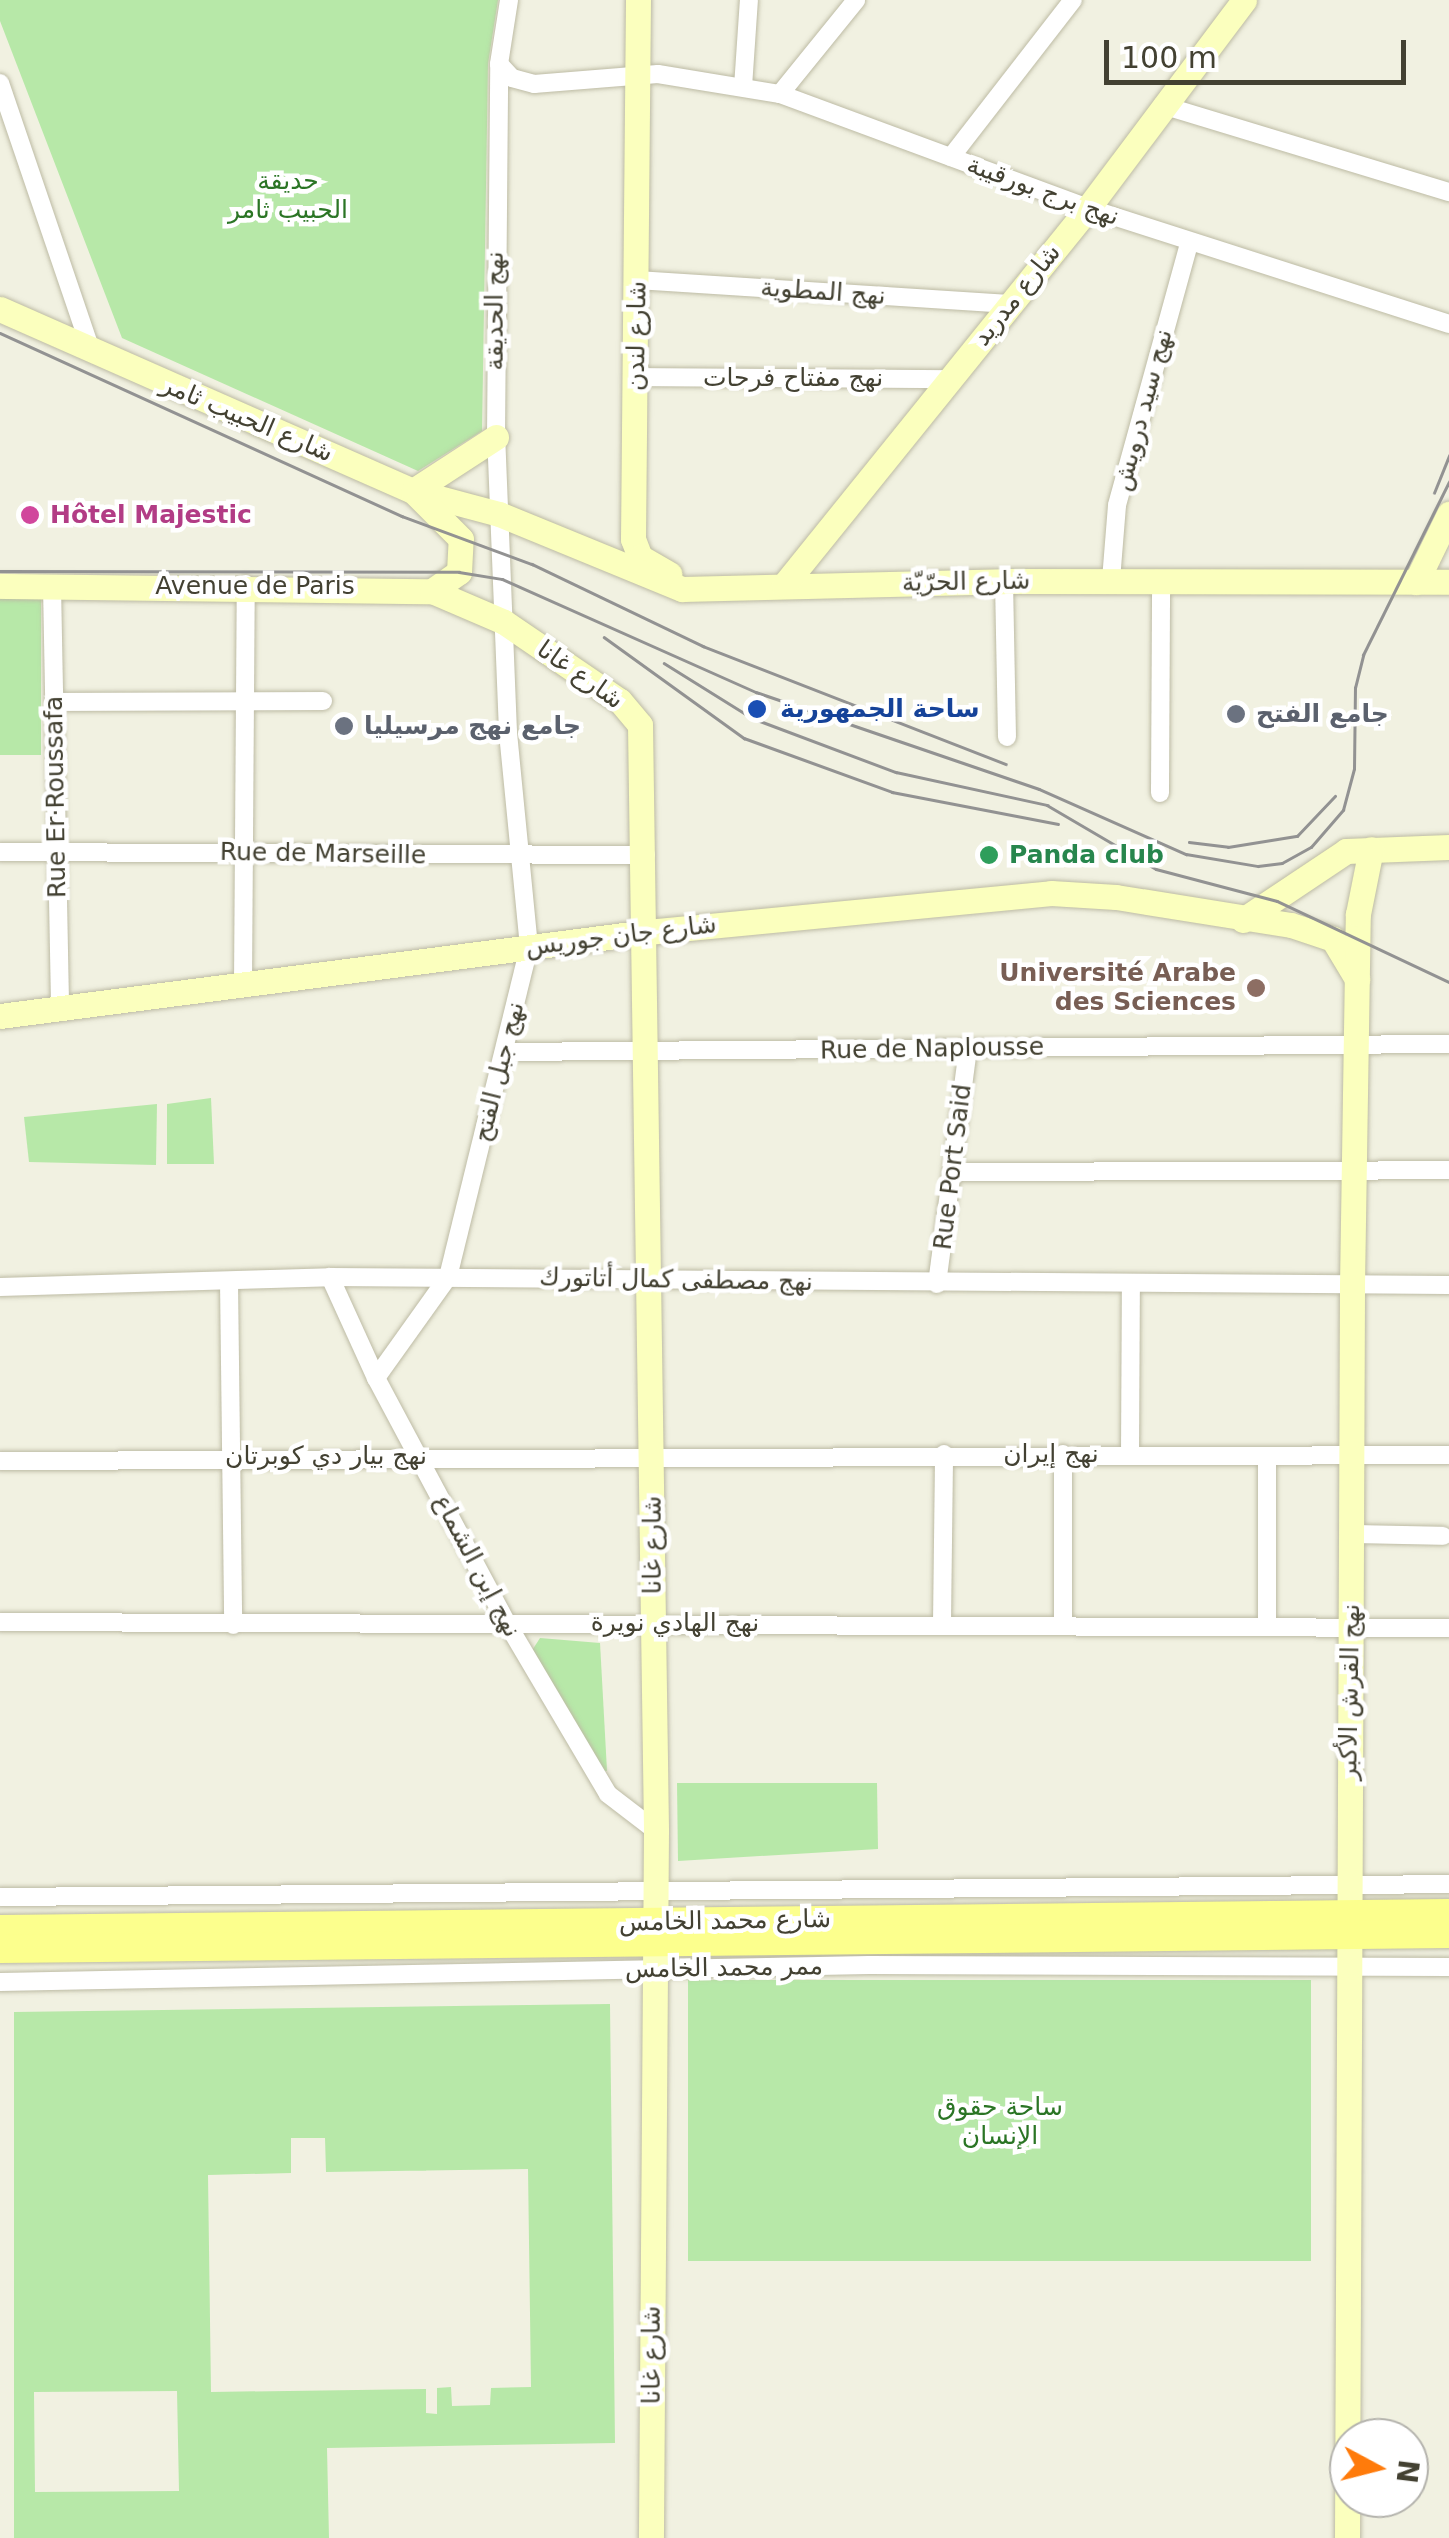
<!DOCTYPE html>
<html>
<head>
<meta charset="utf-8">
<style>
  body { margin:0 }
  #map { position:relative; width:1449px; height:2538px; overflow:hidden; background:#f1f1e1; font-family:"DejaVu Sans",Vazirmatn,sans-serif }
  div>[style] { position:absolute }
  .green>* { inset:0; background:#b7e8a8; transform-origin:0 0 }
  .roads { filter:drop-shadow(0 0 2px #bdbba4) drop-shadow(0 0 2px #bdbba4) }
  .street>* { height:18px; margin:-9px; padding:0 9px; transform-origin:9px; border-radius:9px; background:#fff }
  .secondary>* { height:25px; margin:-12.5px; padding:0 12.5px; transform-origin:12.5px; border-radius:12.5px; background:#fbffbe }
  .primary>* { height:28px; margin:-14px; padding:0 14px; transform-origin:14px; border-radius:14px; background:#fcff8d }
  .tram>* { height:2.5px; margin:-1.25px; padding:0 1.25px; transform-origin:1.25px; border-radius:1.25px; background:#929292 }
  .dots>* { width:28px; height:28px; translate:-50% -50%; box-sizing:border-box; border:5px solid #fff; border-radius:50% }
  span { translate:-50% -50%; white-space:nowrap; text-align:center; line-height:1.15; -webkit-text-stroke:9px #fff; paint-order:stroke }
  .park-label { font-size:25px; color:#2b7525 }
  .street-label { font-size:25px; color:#434132 }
  .hotel-label { font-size:25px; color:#b23c85; font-weight:700 }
  .left { translate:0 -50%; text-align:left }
  .transit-label { font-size:25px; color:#164399; font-weight:700 }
  .worship-label { font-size:25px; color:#5b616d; font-weight:700 }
  .leisure-label { font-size:25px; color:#27864d; font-weight:700 }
  .education-label { font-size:25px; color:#785e54; font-weight:700 }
  .right { translate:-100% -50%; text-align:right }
  .north { position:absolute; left:1329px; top:2418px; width:100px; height:100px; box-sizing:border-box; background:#fff; border:2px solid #b4b3ad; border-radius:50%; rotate:97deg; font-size:28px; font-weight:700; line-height:40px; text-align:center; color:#434132 }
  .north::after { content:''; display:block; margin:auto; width:35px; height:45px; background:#ff7b0b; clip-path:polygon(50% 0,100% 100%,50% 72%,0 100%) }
  .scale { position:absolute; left:1104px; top:40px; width:302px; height:45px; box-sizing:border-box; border:5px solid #434132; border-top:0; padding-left:12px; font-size:30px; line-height:35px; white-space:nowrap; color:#434132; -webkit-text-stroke:8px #fff; paint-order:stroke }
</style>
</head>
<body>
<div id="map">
  <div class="green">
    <div style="clip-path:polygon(0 0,498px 0,488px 64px,482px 431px,418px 471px,122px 338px,0 21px)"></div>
    <div style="left:0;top:597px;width:41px;height:158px"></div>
    <div style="clip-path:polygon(211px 1098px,214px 1164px,167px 1164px,167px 1104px)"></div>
    <div style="clip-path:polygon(157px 1104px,156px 1165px,29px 1162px,24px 1117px)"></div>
    <div style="clip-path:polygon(540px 1638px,600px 1643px,607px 1771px,596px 1771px,531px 1652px)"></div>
    <div style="clip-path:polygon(677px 1783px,877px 1783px,878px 1849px,678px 1861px)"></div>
    <div style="left:1311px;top:1980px;width:281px;height:623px;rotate:90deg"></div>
    <div style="clip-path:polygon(evenodd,610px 2004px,615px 2443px,327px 2448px,329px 2538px,14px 2538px,14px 2012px,610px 2004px,291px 2138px,325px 2138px,326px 2172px,528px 2169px,531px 2387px,491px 2388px,490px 2405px,452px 2406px,451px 2387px,437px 2388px,437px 2414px,426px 2413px,426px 2389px,211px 2392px,208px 2175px,291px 2173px,291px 2138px,610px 2004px,177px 2391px,179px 2491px,35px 2492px,34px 2392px,177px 2391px)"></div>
  </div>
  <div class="roads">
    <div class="street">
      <div style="left:499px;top:64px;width:19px;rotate:47deg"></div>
      <div style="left:512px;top:78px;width:23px;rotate:15deg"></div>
      <div style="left:534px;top:84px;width:124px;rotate:-4.6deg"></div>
      <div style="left:658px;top:74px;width:124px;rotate:9.3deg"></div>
      <div style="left:780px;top:94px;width:328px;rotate:20.3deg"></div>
      <div style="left:1088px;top:208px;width:379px;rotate:17.8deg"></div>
      <div style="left:0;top:83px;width:283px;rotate:71.2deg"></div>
      <div style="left:743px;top:87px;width:87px;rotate:-86.1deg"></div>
      <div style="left:780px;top:94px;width:121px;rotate:-51deg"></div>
      <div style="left:1162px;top:105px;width:300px;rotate:16.9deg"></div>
      <div style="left:951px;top:157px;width:199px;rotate:-52.2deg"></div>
      <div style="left:638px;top:280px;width:371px;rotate:3.7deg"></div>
      <div style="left:636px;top:377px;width:313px;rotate:0.4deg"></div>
      <div style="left:1111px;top:580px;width:75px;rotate:-85.4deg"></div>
      <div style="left:1117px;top:505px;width:272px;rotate:-74.6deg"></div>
      <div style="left:1004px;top:581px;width:156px;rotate:88.9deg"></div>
      <div style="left:52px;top:586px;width:422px;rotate:88.9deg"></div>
      <div style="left:54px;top:702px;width:269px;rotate:-0.2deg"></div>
      <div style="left:1160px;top:793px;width:212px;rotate:-89.7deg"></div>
      <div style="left:0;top:852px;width:646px;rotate:0.27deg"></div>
      <div style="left:243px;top:984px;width:400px;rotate:-89.6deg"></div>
      <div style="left:505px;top:1052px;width:944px;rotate:-0.49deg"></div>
      <div style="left:952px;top:1172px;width:497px;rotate:-0.2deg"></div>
      <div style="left:330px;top:1277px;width:111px;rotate:65.5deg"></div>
      <div style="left:376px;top:1378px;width:280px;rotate:61.9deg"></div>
      <div style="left:508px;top:1625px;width:196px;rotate:59.4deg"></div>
      <div style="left:608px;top:1794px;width:61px;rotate:37.6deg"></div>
      <div style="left:229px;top:1281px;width:344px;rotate:89.3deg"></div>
      <div style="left:937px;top:1284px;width:237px;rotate:-82.5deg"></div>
      <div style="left:0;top:1287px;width:330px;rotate:-1.7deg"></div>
      <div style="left:330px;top:1277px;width:1119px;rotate:0.41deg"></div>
      <div style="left:376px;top:1378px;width:124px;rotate:-54.5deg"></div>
      <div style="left:448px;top:1277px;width:340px;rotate:-76.2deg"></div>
      <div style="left:529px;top:947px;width:216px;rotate:-95.6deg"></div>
      <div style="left:508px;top:732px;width:295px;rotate:-92.3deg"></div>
      <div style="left:496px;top:437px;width:373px;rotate:-89.5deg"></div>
      <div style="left:499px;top:64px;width:65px;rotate:-81.1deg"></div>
      <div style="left:1130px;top:1455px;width:169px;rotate:-89.7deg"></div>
      <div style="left:0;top:1461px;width:1449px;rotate:-0.24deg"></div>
      <div style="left:1351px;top:1534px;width:92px;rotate:1.2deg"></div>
      <div style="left:0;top:1622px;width:1449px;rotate:0.24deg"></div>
      <div style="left:942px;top:1623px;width:169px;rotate:-89.3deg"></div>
      <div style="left:1063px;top:1623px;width:169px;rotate:-90deg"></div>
      <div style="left:1267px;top:1625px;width:169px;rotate:-90deg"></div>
      <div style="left:0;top:1897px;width:1449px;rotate:-0.51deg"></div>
      <div style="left:0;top:1982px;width:869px;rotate:-1.12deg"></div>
      <div style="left:869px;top:1965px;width:580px;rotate:0.2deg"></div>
    </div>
    <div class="secondary">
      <div style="left:638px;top:0;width:539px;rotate:90.53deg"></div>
      <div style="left:633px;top:539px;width:19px;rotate:69deg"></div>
      <div style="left:640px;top:557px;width:34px;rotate:30deg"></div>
      <div style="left:0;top:309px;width:451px;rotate:23.8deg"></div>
      <div style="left:413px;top:491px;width:89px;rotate:15deg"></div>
      <div style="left:499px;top:514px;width:198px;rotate:22.3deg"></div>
      <div style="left:682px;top:589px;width:322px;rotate:-1.4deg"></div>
      <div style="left:1004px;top:581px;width:445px;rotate:0.1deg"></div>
      <div style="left:1416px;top:582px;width:76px;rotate:-64.1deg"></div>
      <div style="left:784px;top:585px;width:484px;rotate:-51.1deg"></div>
      <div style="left:1088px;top:208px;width:260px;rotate:-53.1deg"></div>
      <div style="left:0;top:586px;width:432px;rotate:0.7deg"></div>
      <div style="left:432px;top:591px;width:78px;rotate:23.3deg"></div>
      <div style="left:504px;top:622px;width:140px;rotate:34.3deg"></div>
      <div style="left:620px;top:701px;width:31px;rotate:50deg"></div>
      <div style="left:640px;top:725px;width:1106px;rotate:89.17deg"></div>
      <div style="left:656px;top:1831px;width:707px;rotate:90.41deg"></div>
      <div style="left:432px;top:591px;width:33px;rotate:-35deg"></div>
      <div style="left:459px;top:572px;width:33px;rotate:-87deg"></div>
      <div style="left:461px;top:539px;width:68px;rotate:-135deg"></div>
      <div style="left:413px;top:491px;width:99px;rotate:-33deg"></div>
      <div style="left:1243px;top:920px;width:124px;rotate:-33.8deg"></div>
      <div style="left:1346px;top:851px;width:103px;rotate:-2.2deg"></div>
      <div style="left:0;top:1016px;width:652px;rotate:-7.4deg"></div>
      <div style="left:647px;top:932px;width:406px;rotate:-5.5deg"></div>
      <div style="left:1051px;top:893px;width:65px;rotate:3.5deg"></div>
      <div style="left:1116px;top:897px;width:177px;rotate:9.1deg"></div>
      <div style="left:1291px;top:925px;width:44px;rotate:18.4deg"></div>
      <div style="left:1333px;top:939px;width:47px;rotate:59deg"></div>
      <div style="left:1347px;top:2538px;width:1253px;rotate:-89.77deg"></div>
      <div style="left:1352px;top:1285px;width:371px;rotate:-89.1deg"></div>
      <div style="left:1358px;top:914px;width:66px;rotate:-78.7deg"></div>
    </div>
    <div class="primary">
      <div style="left:0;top:1929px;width:1449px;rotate:-0.63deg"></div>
      <div style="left:0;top:1949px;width:1449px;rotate:-0.59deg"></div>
    </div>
  </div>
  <div class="tram">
    <div style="left:0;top:333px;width:442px;rotate:24.5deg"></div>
    <div style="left:402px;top:516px;width:139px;rotate:20.3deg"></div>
    <div style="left:532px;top:564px;width:190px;rotate:25.6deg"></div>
    <div style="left:703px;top:646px;width:325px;rotate:21.3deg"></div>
    <div style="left:1434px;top:493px;width:40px;rotate:-68deg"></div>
    <div style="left:0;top:571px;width:459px;rotate:0.1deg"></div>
    <div style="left:459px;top:572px;width:44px;rotate:9.2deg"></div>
    <div style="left:502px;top:579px;width:278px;rotate:24deg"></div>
    <div style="left:756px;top:692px;width:299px;rotate:18.9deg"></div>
    <div style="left:1039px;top:789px;width:161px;rotate:23.9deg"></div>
    <div style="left:1186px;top:854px;width:73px;rotate:9.5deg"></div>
    <div style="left:1258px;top:866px;width:24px;rotate:-7deg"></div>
    <div style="left:1282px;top:863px;width:33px;rotate:-29deg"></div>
    <div style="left:1311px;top:847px;width:49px;rotate:-49.1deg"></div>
    <div style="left:1343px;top:810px;width:42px;rotate:-75deg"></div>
    <div style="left:1354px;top:769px;width:81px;rotate:-89.3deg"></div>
    <div style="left:1355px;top:688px;width:34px;rotate:-76deg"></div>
    <div style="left:1363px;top:655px;width:193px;rotate:-63.6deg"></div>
    <div style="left:604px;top:637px;width:173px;rotate:35.8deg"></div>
    <div style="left:744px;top:738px;width:158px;rotate:20deg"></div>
    <div style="left:892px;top:792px;width:169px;rotate:10.9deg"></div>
    <div style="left:664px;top:663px;width:104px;rotate:32deg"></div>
    <div style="left:752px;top:718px;width:154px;rotate:20.6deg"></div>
    <div style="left:896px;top:772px;width:155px;rotate:12.3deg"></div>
    <div style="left:1047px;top:805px;width:126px;rotate:30.4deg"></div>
    <div style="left:1156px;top:869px;width:125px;rotate:14.8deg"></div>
    <div style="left:1277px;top:901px;width:190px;rotate:25.2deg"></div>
    <div style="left:1189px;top:842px;width:39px;rotate:7deg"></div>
    <div style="left:1228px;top:847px;width:70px;rotate:-9.1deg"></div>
    <div style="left:1297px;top:836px;width:55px;rotate:-46.5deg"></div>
  </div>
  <div class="dots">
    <div style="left:30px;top:515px;background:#d1479c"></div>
    <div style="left:757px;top:709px;background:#1a4fb4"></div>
    <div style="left:1236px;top:714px;background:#6b7280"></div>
    <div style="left:344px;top:726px;background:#6b7280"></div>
    <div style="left:989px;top:855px;background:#2e9e5b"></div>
    <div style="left:1256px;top:988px;background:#8d6e63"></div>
  </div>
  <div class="park-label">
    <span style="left:288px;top:196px">حديقة<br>الحبيب ثامر</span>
    <span style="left:1000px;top:2122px">ساحة حقوق<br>الإنسان</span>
  </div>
  <div class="street-label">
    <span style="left:1043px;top:191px;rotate:20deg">نهج برج بورقيبة</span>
    <span style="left:823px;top:292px;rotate:4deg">نهج المطوية</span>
    <span style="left:1017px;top:295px;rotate:-51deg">شارع مدريد</span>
    <span style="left:495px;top:311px;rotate:-90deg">نهج الحديقة</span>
    <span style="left:637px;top:336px;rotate:-89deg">شارع لندن</span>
    <span style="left:793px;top:378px">نهج مفتاح فرحات</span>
    <span style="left:1143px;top:410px;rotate:-75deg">نهج سيد درويش</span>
    <span style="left:247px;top:419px;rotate:23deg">شارع الحبيب ثامر</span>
    <span style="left:966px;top:582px;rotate:-1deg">شارع الحرّيّة</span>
    <span style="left:255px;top:586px">Avenue de Paris</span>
    <span style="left:580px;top:675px;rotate:35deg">شارع غانا</span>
    <span style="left:56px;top:797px;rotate:-91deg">Rue Er·Roussafa</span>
    <span style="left:323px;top:854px;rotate:1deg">Rue de Marseille</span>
    <span style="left:621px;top:936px;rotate:-7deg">شارع جان جوريس</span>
    <span style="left:932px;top:1049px;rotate:-1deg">Rue de Naplousse</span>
    <span style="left:499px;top:1072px;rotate:-76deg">نهج جبل الفتح</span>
    <span style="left:953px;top:1167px;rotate:-83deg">Rue Port Said</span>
    <span style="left:676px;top:1280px;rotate:1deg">نهج مصطفى كمال أتاتورك</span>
    <span style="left:1051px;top:1454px">نهج إيران</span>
    <span style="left:326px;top:1456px">نهج بيار دي كوبرتان</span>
    <span style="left:653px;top:1545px;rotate:-90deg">شارع غانا</span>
    <span style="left:477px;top:1566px;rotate:62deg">نهج إبن الشماع</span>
    <span style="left:675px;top:1623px">نهج الهادي نويرة</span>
    <span style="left:1350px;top:1692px;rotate:-89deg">نهج القرش الأكبر</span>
    <span style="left:725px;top:1921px;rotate:-1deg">شارع محمد الخامس</span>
    <span style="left:724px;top:1968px;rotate:-1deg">ممر محمد الخامس</span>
    <span style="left:652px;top:2355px;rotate:-90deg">شارع غانا</span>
  </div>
  <div class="hotel-label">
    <span class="left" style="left:50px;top:515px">Hôtel Majestic</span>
  </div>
  <div class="transit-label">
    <span class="left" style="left:780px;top:709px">ساحة الجمهورية</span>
  </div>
  <div class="worship-label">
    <span class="left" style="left:1256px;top:714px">جامع الفتح</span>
    <span class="left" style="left:364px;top:726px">جامع نهج مرسيليا</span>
  </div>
  <div class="leisure-label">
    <span class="left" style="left:1009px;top:855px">Panda club</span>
  </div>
  <div class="education-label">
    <span class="right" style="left:1236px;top:988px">Université Arabe<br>des Sciences</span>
  </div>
  <div class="north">N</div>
  <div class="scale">100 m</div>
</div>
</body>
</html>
